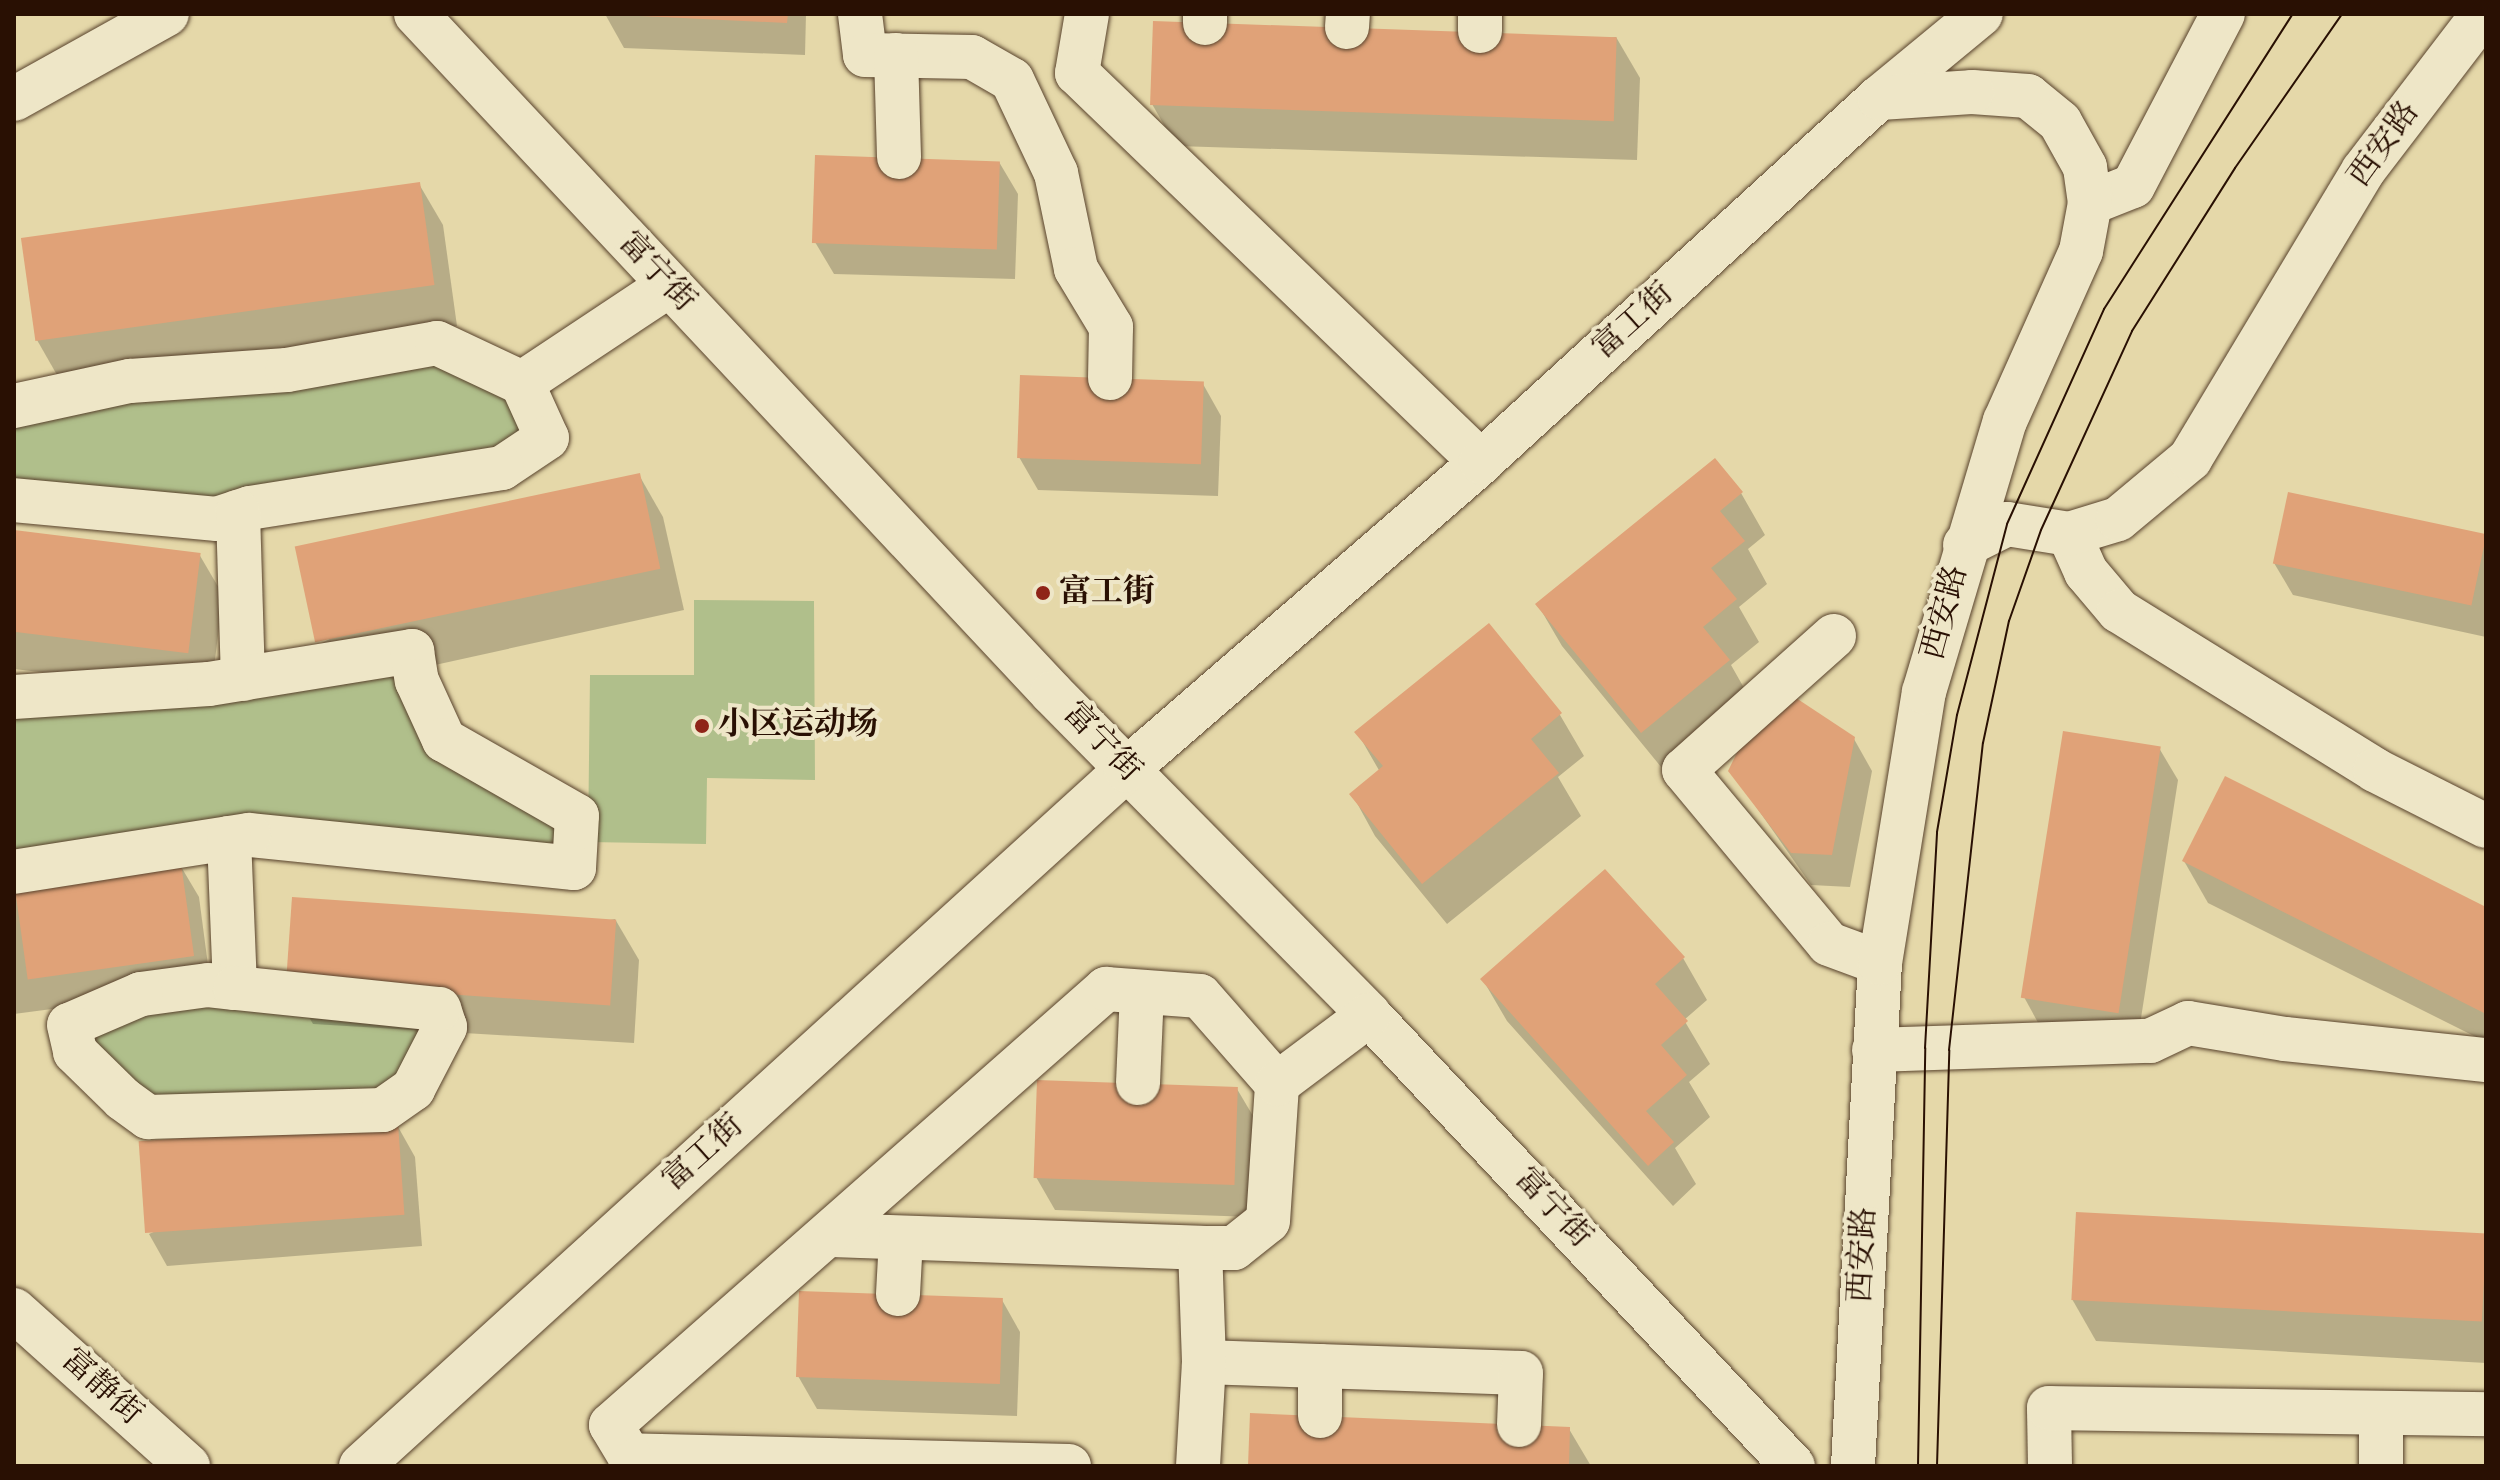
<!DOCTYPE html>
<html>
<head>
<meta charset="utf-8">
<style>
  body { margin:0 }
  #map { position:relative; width:2500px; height:1480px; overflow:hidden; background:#e5d8a9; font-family:"Old Standard TT","Noto Serif SC",serif }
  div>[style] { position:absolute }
  .green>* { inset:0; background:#b0bf8b }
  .shadow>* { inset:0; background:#0003 }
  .building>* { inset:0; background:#e0a278; transform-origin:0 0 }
  .roads { filter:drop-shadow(0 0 2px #58422c) drop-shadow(0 0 2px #58422c) }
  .minor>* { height:44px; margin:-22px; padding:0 22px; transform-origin:22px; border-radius:22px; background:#eee6c7 }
  .tram>* { height:2px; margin:-1px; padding:0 1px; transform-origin:1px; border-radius:1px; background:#291003 }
  .dots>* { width:22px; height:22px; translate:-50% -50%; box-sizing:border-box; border:4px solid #eee6c7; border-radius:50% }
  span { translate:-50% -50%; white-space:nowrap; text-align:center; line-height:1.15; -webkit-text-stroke:8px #eee6c7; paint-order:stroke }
  .street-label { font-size:32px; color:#291003 }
  .poi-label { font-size:32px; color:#291003; font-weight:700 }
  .left { translate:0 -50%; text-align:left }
  .frame { position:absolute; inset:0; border:16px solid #291003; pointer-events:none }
</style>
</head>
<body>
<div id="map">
  <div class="green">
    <div style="clip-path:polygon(434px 348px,517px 385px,540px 437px,252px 503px,14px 495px,14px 411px)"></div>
    <div style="clip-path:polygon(694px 600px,814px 601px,815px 780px,707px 778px,706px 844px,588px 842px,590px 675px,694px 675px)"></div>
    <div style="clip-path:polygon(397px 662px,403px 687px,570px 824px,565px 859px,354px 839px,14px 862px,14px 702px)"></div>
    <div style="clip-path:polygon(142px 997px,435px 1012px,412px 1086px,150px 1113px,80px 1048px)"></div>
  </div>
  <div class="shadow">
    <div style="clip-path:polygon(605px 14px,806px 14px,805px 55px,624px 48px)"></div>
    <div style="clip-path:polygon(1616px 37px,1640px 78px,1637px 160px,1176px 146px,1152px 104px)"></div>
    <div style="clip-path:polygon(999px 162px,1018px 194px,1015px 279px,834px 274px,815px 242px)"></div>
    <div style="clip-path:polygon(419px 184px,443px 225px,457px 326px,61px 382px,37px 340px)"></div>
    <div style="clip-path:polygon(1203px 384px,1221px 416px,1218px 496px,1038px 490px,1019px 457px)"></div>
    <div style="clip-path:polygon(639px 475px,663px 517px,684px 610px,344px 685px,320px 644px)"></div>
    <div style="clip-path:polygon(1741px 493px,1765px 535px,1748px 549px,1767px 584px,1739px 607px,1759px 642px,1731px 665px,1752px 702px,1666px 773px,1562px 646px,1538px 605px)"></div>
    <div style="clip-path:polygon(2290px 494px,2486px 537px,2486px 637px,2293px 595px,2274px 563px)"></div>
    <div style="clip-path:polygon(14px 532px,199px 554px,223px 595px,211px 692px,14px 669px)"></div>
    <div style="clip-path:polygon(1488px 626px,1560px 715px,1584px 756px,1558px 777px,1581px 816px,1447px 924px,1375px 836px,1352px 794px,1380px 772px,1357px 732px)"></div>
    <div style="clip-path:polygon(1854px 739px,1872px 771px,1850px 887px,1811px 885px,1731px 771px)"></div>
    <div style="clip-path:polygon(2159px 748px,2178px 780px,2137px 1044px,2042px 1030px,2024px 997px)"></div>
    <div style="clip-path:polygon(2184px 861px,2486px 909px,2486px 1042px,2208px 903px)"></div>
    <div style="clip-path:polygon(180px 865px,199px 897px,211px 988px,14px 1014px,14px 887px)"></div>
    <div style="clip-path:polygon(615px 919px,639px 960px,634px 1043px,313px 1024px,289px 982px)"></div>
    <div style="clip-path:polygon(1683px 958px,1707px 1000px,1684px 1020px,1710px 1064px,1689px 1082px,1710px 1117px,1675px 1148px,1696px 1184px,1673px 1206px,1507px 1021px,1483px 980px)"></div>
    <div style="clip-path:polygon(1237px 1089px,1256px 1121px,1252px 1217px,1055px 1210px,1036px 1177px)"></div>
    <div style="clip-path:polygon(397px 1125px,415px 1157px,422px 1246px,167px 1266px,149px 1234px)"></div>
    <div style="clip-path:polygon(2486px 1238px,2486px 1363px,2096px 1341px,2072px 1299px)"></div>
    <div style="clip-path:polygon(1002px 1300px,1020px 1332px,1017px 1416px,817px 1409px,798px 1376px)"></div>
    <div style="clip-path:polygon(1569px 1429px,1591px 1466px,1250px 1466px)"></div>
  </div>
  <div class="building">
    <div style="clip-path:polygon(600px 14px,788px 14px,787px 23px)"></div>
    <div style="left:1153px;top:21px;width:464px;height:84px;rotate:2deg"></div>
    <div style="left:815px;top:155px;width:185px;height:88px;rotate:2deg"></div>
    <div style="left:420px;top:182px;width:104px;height:403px;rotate:82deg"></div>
    <div style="left:1020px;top:375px;width:184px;height:83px;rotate:2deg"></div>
    <div style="clip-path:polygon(1715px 458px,1743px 492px,1720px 511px,1745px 541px,1711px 568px,1737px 599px,1703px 627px,1730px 660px,1641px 733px,1535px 604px)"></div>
    <div style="left:640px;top:473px;width:98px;height:353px;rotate:78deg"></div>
    <div style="left:2288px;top:492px;width:203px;height:73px;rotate:12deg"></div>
    <div style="left:14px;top:530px;width:188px;height:101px;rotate:7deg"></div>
    <div style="clip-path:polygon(1489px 623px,1562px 713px,1531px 739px,1559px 773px,1422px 884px,1349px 794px,1383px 766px,1354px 732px)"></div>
    <div style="clip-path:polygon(1790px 694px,1855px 737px,1832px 855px,1791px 853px,1728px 771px,1752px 722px)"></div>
    <div style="left:2063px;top:731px;width:99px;height:270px;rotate:9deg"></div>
    <div style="clip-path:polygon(2225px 776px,2486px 907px,2486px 1014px,2182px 861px)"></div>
    <div style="left:181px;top:863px;width:94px;height:168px;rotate:82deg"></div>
    <div style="clip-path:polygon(1605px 869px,1685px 957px,1655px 984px,1688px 1021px,1661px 1045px,1687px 1075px,1646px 1111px,1674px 1142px,1648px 1166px,1480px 979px)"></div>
    <div style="left:292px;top:897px;width:325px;height:86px;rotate:4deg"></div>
    <div style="left:1037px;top:1080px;width:201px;height:98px;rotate:2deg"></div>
    <div style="left:398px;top:1123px;width:92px;height:260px;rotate:86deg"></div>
    <div style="left:2076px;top:1212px;width:411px;height:88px;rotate:3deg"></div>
    <div style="left:799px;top:1291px;width:204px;height:86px;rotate:2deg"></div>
    <div style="clip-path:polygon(1250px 1413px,1570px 1427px,1569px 1466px,1248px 1466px)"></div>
  </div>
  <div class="roads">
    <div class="minor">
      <div style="left:416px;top:14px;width:930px;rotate:46.87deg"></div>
      <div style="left:1052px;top:693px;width:452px;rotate:45.4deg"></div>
      <div style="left:1369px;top:1015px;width:619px;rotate:46.77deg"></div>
      <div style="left:860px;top:14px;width:41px;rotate:83deg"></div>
      <div style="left:865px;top:55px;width:107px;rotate:1.1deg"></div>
      <div style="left:972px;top:57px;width:46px;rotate:29.9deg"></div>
      <div style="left:1012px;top:80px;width:103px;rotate:64.7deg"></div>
      <div style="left:1056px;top:173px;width:98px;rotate:78.2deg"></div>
      <div style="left:1076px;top:269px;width:68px;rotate:58.9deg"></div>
      <div style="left:1111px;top:327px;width:51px;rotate:91.1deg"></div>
      <div style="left:1087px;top:14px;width:60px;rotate:99.6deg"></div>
      <div style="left:1077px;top:73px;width:561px;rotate:43.92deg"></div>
      <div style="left:1205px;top:23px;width:9px;rotate:-90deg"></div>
      <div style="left:1347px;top:27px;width:13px;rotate:-86deg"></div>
      <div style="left:1480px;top:31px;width:17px;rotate:-90deg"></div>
      <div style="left:896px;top:55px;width:102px;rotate:88.3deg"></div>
      <div style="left:14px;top:99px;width:175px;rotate:-29.1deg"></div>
      <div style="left:2090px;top:203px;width:46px;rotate:-21.6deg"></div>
      <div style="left:2133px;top:186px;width:194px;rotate:-62.4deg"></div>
      <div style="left:522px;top:383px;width:175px;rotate:-33.6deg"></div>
      <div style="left:14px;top:406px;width:119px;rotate:-12.2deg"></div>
      <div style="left:130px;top:381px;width:157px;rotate:-4deg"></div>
      <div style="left:287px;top:370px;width:152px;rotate:-10.2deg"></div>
      <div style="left:437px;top:343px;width:94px;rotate:25.2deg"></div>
      <div style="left:522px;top:383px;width:60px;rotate:65.6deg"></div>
      <div style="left:547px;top:438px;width:54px;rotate:146.3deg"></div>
      <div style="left:502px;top:468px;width:255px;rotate:171deg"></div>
      <div style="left:250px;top:508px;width:35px;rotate:162deg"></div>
      <div style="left:217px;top:519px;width:204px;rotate:-174.7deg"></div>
      <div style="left:238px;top:512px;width:167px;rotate:88.3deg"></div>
      <div style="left:2069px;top:534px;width:42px;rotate:65.9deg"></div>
      <div style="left:2086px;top:572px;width:51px;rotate:49.8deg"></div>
      <div style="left:2119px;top:611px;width:301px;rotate:31.8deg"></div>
      <div style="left:2375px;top:770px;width:124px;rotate:26.8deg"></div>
      <div style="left:1965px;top:545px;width:47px;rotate:-26.6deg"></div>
      <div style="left:2007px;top:524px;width:63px;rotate:9.2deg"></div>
      <div style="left:2069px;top:534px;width:51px;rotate:-17deg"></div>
      <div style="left:2118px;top:519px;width:94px;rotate:-39.8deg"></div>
      <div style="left:2190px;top:459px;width:336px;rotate:-59deg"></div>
      <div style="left:2363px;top:171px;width:198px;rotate:-52.6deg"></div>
      <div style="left:1834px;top:636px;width:201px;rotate:138.2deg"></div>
      <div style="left:1684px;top:770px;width:226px;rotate:50.2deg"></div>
      <div style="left:1829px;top:944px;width:54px;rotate:20.4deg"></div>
      <div style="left:14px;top:697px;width:195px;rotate:-3.8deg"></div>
      <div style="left:209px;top:684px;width:206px;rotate:-9.2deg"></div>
      <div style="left:412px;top:651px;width:30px;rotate:81deg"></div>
      <div style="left:417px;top:681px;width:65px;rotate:65.4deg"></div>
      <div style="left:444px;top:740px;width:153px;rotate:29.7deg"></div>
      <div style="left:577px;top:816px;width:52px;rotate:93.3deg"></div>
      <div style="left:574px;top:868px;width:327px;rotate:-174.2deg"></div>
      <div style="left:249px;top:835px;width:238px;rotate:171.1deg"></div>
      <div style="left:229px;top:838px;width:150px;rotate:87.7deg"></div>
      <div style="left:235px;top:988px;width:27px;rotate:-174deg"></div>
      <div style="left:208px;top:985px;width:68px;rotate:172.3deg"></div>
      <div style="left:141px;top:994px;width:78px;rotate:156.7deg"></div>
      <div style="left:69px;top:1025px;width:28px;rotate:77deg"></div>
      <div style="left:75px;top:1052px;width:67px;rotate:44.4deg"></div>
      <div style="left:123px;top:1099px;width:31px;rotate:36deg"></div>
      <div style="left:148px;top:1117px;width:235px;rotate:-1.7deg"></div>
      <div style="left:383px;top:1110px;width:37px;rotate:-35deg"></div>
      <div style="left:413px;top:1089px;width:70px;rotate:-62.7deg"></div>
      <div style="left:445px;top:1027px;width:19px;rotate:-108deg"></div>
      <div style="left:439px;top:1009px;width:205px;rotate:-174.1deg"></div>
      <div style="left:1874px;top:1050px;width:276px;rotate:-1.9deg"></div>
      <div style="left:2150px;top:1041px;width:42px;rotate:-25.3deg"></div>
      <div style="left:2188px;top:1023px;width:98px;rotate:9.4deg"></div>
      <div style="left:2285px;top:1039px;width:202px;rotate:6deg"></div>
      <div style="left:1138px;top:1083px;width:91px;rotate:-87.5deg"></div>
      <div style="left:832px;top:1235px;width:368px;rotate:2deg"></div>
      <div style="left:898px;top:1294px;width:56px;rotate:-86.9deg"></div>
      <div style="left:14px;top:1310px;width:234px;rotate:41.9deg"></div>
      <div style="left:1204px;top:1362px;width:317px;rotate:2deg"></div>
      <div style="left:1521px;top:1373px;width:52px;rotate:92.2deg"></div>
      <div style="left:1320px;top:1366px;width:50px;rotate:90deg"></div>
      <div style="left:361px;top:1466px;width:1034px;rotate:-42.3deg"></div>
      <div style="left:1126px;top:770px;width:470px;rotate:-40.9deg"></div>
      <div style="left:1481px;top:462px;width:539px;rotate:-42.45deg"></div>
      <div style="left:1879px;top:98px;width:132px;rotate:-39.5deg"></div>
      <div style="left:1069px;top:1466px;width:440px;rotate:-178.6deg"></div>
      <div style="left:629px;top:1455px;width:35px;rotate:-121deg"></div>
      <div style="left:611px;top:1425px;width:660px;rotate:-41.37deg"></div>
      <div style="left:1106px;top:989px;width:94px;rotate:4.3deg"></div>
      <div style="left:1200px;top:996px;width:117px;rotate:48.8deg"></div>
      <div style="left:1198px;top:1466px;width:104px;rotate:-86.7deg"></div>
      <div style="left:1204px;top:1362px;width:114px;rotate:-92deg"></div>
      <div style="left:1200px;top:1248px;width:34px"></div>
      <div style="left:1234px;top:1248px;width:43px;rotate:-38.5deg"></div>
      <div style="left:1268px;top:1221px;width:137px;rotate:-86.2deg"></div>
      <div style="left:1277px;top:1084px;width:115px;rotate:-36.9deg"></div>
      <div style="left:1853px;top:1466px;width:504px;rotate:-86.93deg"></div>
      <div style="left:1880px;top:963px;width:275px;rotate:-80.8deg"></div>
      <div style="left:1924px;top:692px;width:283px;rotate:-73.4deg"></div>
      <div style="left:2005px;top:421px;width:186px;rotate:-65.9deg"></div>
      <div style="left:2081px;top:251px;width:49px;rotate:-79.4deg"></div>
      <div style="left:2090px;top:203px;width:36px;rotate:-98deg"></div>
      <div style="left:2085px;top:167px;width:51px;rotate:-119.1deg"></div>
      <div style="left:2060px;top:122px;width:41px;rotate:-140.9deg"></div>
      <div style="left:2028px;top:96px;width:56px;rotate:-175.9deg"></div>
      <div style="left:1972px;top:92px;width:93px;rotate:176.3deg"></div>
      <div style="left:2050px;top:1466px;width:58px;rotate:-91deg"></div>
      <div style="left:2049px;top:1408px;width:437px;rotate:0.8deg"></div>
      <div style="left:2381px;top:1466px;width:52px;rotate:-90deg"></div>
    </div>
  </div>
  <div class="tram">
    <div style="left:1918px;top:1466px;width:418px;rotate:-89deg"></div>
    <div style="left:1925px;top:1048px;width:216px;rotate:-86.8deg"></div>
    <div style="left:1937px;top:832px;width:119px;rotate:-80.3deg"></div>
    <div style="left:1957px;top:715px;width:197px;rotate:-75.3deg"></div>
    <div style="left:2007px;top:524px;width:236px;rotate:-65.7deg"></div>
    <div style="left:2104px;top:309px;width:350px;rotate:-57.4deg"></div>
    <div style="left:1937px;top:1466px;width:416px;rotate:-88.3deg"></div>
    <div style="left:1949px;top:1050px;width:309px;rotate:-83.7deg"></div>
    <div style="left:1983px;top:743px;width:125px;rotate:-78deg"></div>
    <div style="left:2009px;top:621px;width:96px;rotate:-70.6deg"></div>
    <div style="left:2041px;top:530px;width:219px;rotate:-65.4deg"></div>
    <div style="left:2132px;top:331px;width:193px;rotate:-57.7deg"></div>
    <div style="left:2235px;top:168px;width:188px;rotate:-55.2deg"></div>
  </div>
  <div class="dots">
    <div style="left:1043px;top:593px;background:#8f2418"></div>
    <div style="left:702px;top:726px;background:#8f2418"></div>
  </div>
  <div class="street-label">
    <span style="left:2385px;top:145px;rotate:-54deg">西安路</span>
    <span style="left:656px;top:273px;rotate:47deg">富宁街</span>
    <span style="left:1634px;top:322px;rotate:-42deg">富工街</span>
    <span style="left:1946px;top:613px;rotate:-75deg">西安路</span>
    <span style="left:1101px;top:743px;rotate:46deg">富宁街</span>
    <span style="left:704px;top:1154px;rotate:-42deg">富工街</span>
    <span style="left:1552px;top:1209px;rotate:47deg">富宁街</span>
    <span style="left:1864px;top:1255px;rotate:-87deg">西安路</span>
    <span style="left:101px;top:1388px;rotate:42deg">富静街</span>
  </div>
  <div class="poi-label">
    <span class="left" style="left:1059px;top:593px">富工街</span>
    <span class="left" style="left:718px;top:726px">小区运动场</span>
  </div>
  <div class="frame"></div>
</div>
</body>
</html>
